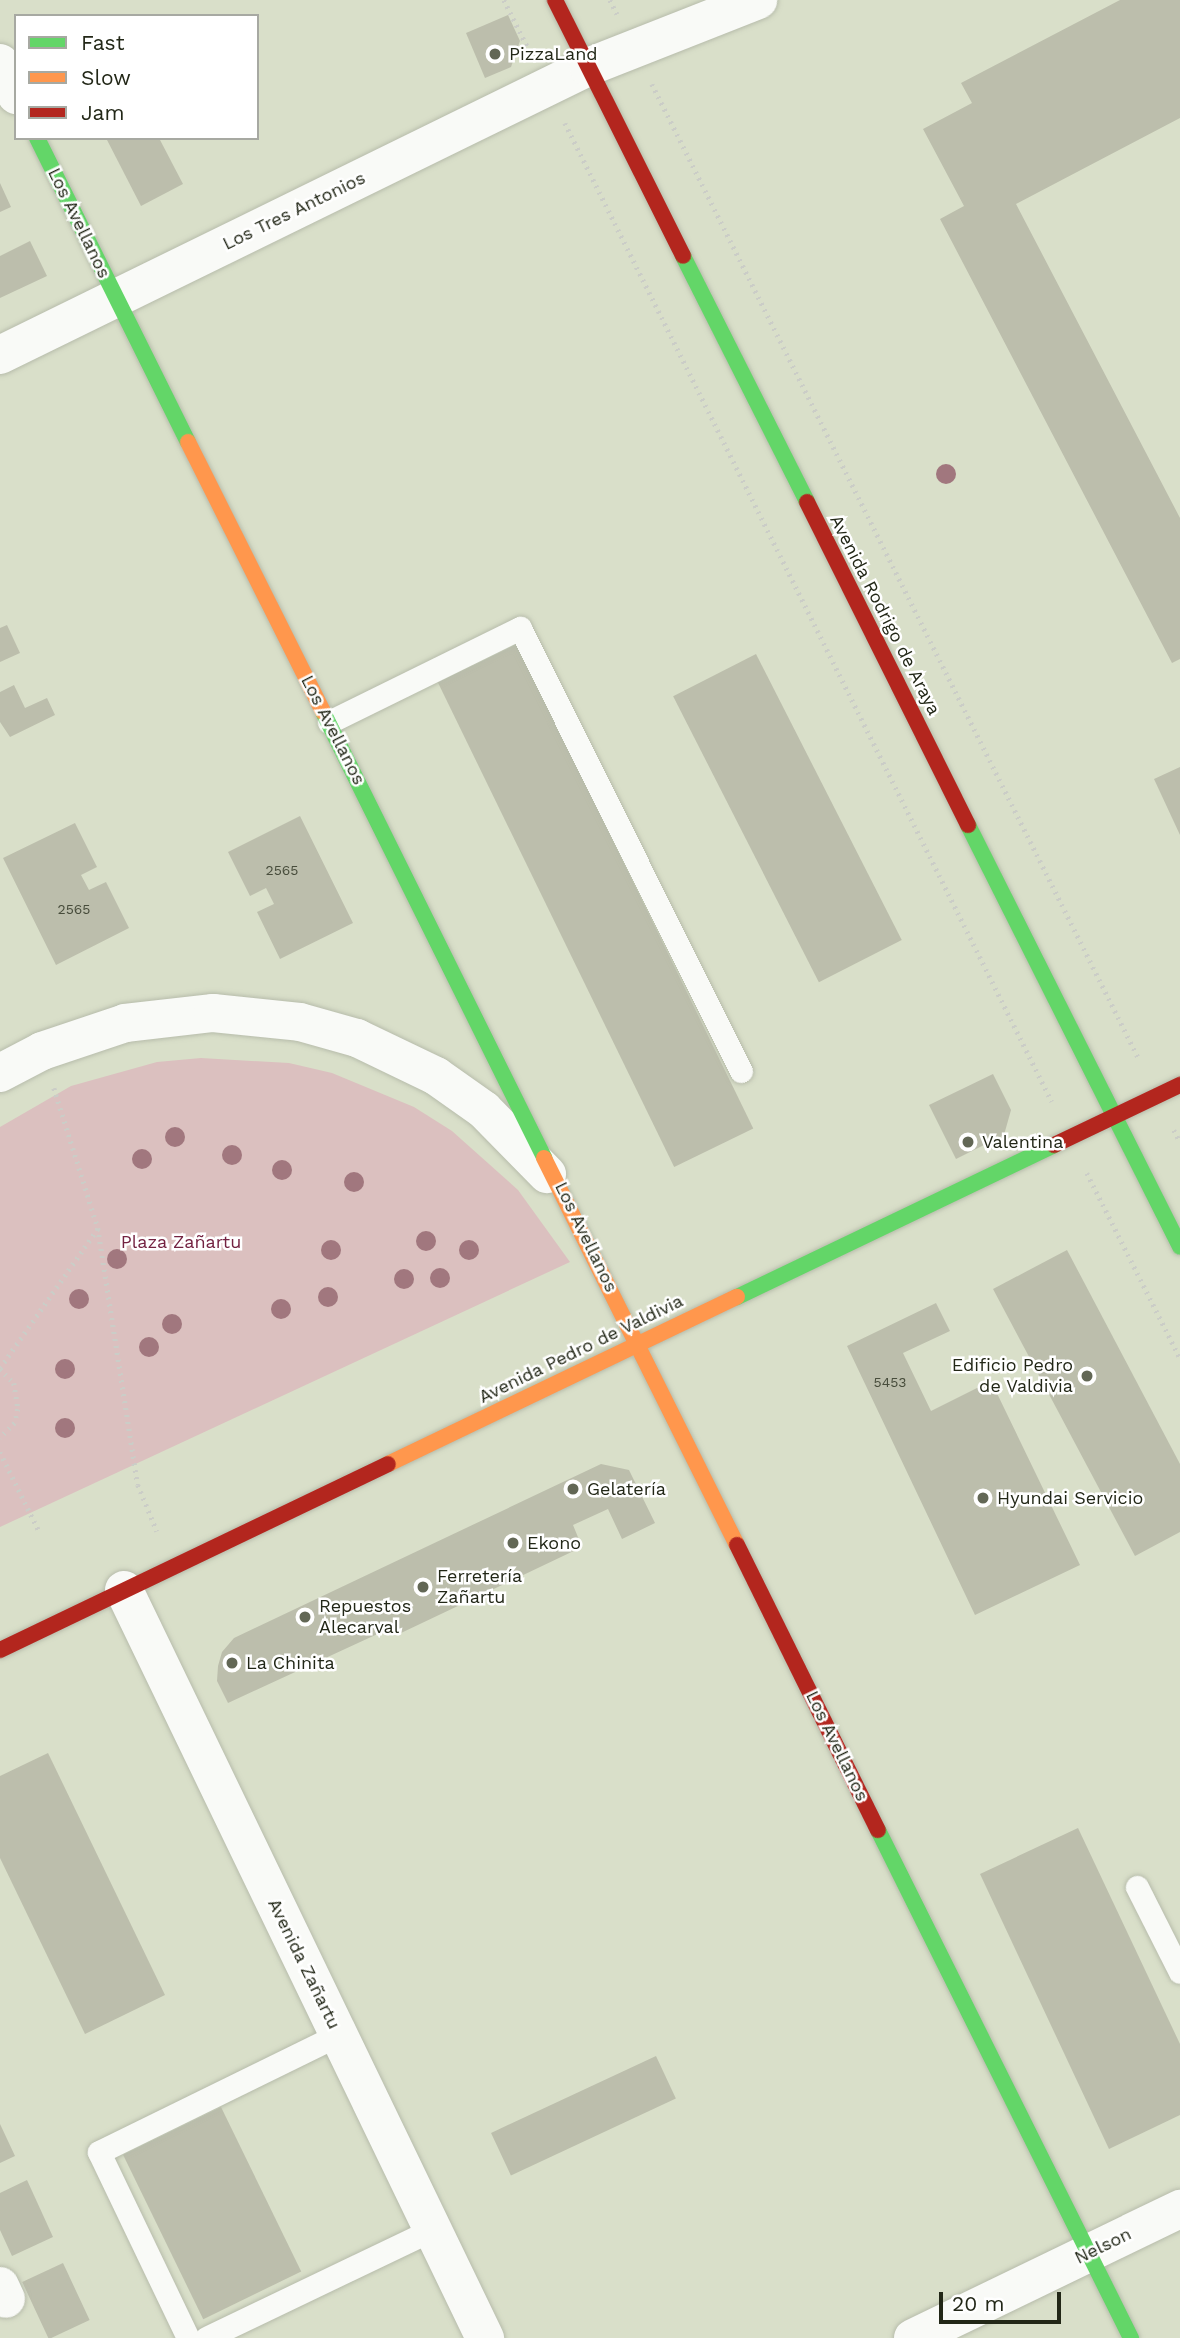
<!DOCTYPE html>
<html>
<head>
<meta charset="utf-8">
<style>
  body { margin:0 }
  #map { position:relative; width:1180px; height:2338px; overflow:hidden; background:#d9dfc9; font-family:"Work Sans",sans-serif }
  div>[style] { position:absolute }
  .green>* { inset:0; background:#dbc0bf }
  .building>* { inset:0; background:#bcbeac; transform-origin:0 0 }
  .path>* { height:4.5px; margin-top:-2.25px; transform-origin:0; background:repeating-linear-gradient(90deg,#cbcdc7 0 2px,transparent 0 7px) }
  .roads { filter:drop-shadow(0 0 2px #b7bcab) drop-shadow(0 0 2px #b7bcab) }
  .lane>* { height:23px; margin:-11.5px; padding:0 11.5px; transform-origin:11.5px; border-radius:11.5px; background:#f9faf7 }
  .street>* { height:38px; margin:-19px; padding:0 19px; transform-origin:19px; border-radius:19px; background:#f9faf7 }
  .fast>* { height:16px; margin:-8px; padding:0 8px; transform-origin:8px; border-radius:8px; background:#63d668 }
  .slow>* { height:16px; margin:-8px; padding:0 8px; transform-origin:8px; border-radius:8px; background:#ff974d }
  .jam>* { height:16px; margin:-8px; padding:0 8px; transform-origin:8px; border-radius:8px; background:#b3261e }
  .trees>* { width:20px; height:20px; margin:-10px; border-radius:50%; background:#a1777e }
  .dots>* { width:19px; height:19px; translate:-50% -50%; box-sizing:border-box; border:4px solid #fff; border-radius:50% }
  span { translate:-50% -50%; white-space:nowrap; text-align:center; line-height:1.15; -webkit-text-stroke:5px #fff; paint-order:stroke }
  .number-label { font-size:14px; color:#484d3c }
  .number-label span { -webkit-text-stroke-width:0 }
  .poi-label { font-size:18px; color:#222717 }
  .left { translate:0 -50%; text-align:left }
  .right { translate:-100% -50%; text-align:right }
  .street-label { font-size:18px; color:#222717 }
  .park-label { font-size:18px; color:#732241 }
  .legend { position:absolute; left:14px; top:14px; width:245px; height:126px; box-sizing:border-box; background:#fff; border:2px solid #a7a9a2; margin:0; padding:9px 12px; list-style:none; font-size:21px; color:#222717 }
  .legend li { display:flex; align-items:center; gap:14px; height:35px }
  .legend b { width:35px; border:2px solid #a7a9a2 }
  .scale { position:absolute; left:939px; top:2292px; width:122px; height:32px; box-sizing:border-box; border:4px solid #222717; border-top:0; padding-left:9px; font-size:21px; line-height:24px; white-space:nowrap; color:#222717; -webkit-text-stroke:5px #fff; paint-order:stroke }
</style>
</head>
<body>
<div id="map">
  <div class="green">
    <div style="clip-path:polygon(201px 1058px,289px 1063px,332px 1073px,414px 1107px,452px 1131px,518px 1190px,570px 1262px,0 1527px,0 1127px,71px 1086px,157px 1062px)"></div>
  </div>
  <div class="building">
    <div style="clip-path:polygon(1120px 0,1180px 0,1180px 118px,1016px 204px,1180px 518px,1180px 659px,1172px 663px,940px 219px,964px 206px,923px 129px,972px 103px,961px 83px)"></div>
    <div style="clip-path:polygon(508px 15px,520px 41px,511px 67px,485px 78px,466px 33px)"></div>
    <div style="clip-path:polygon(106px 138px,159px 138px,183px 184px,141px 206px)"></div>
    <div style="clip-path:polygon(0 183px,11px 207px,0 212px)"></div>
    <div style="clip-path:polygon(30px 241px,47px 276px,0 298px,0 256px)"></div>
    <div style="clip-path:polygon(7px 625px,20px 653px,0 662px,0 628px)"></div>
    <div style="left:517px;top:644px;width:539px;height:88px;rotate:64deg"></div>
    <div style="left:756px;top:654px;width:321px;height:93px;rotate:63deg"></div>
    <div style="clip-path:polygon(14px 685px,25px 708px,47px 698px,55px 715px,10px 737px,0 722px,0 692px)"></div>
    <div style="clip-path:polygon(1180px 767px,1180px 835px,1154px 779px)"></div>
    <div style="clip-path:polygon(300px 816px,353px 923px,280px 959px,257px 912px,274px 904px,266px 888px,250px 896px,228px 852px)"></div>
    <div style="clip-path:polygon(75px 823px,97px 867px,81px 875px,89px 890px,106px 882px,129px 928px,56px 965px,3px 858px)"></div>
    <div style="clip-path:polygon(993px 1074px,1011px 1110px,1004px 1135px,956px 1159px,929px 1105px)"></div>
    <div style="clip-path:polygon(1067px 1250px,1180px 1464px,1180px 1532px,1135px 1556px,993px 1289px)"></div>
    <div style="clip-path:polygon(936px 1303px,950px 1331px,903px 1353px,931px 1411px,991px 1381px,1080px 1565px,975px 1615px,847px 1346px)"></div>
    <div style="clip-path:polygon(601px 1464px,629px 1470px,655px 1523px,622px 1539px,608px 1509px,573px 1525px,582px 1547px,401px 1633px,397px 1625px,228px 1703px,217px 1681px,218px 1666px,222px 1652px,234px 1638px)"></div>
    <div style="clip-path:polygon(48px 1753px,165px 1995px,85px 2034px,0 1858px,0 1776px)"></div>
    <div style="clip-path:polygon(1078px 1828px,1180px 2044px,1180px 2115px,1109px 2149px,980px 1874px)"></div>
    <div style="left:656px;top:2056px;width:47px;height:182px;rotate:65deg"></div>
    <div style="left:221px;top:2107px;width:183px;height:109px;rotate:64deg"></div>
    <div style="clip-path:polygon(0 2124px,15px 2156px,0 2163px)"></div>
    <div style="clip-path:polygon(27px 2180px,53px 2237px,12px 2256px,0 2230px,0 2193px)"></div>
    <div style="left:63px;top:2263px;width:63px;height:45px;rotate:65deg"></div>
  </div>
  <div class="path">
    <div style="left:504px;top:0;width:58px;rotate:63.4deg"></div>
    <div style="left:610px;top:0;width:16px;rotate:63deg"></div>
    <div style="left:652px;top:84px;width:1090px;rotate:63.46deg"></div>
    <div style="left:565px;top:123px;width:1093px;rotate:63.55deg"></div>
    <div style="left:54px;top:1088px;width:147px;rotate:72.6deg"></div>
    <div style="left:98px;top:1228px;width:260px;rotate:81.2deg"></div>
    <div style="left:138px;top:1485px;width:50px;rotate:67.6deg"></div>
    <div style="left:1174px;top:1130px;width:13px;rotate:63deg"></div>
    <div style="left:1087px;top:1173px;width:207px;rotate:63.3deg"></div>
    <div style="left:0;top:1368px;width:171px;rotate:-55deg"></div>
    <div style="left:0;top:1369px;width:20px;rotate:45deg"></div>
    <div style="left:14px;top:1383px;width:26px;rotate:81deg"></div>
    <div style="left:18px;top:1409px;width:14px;rotate:102deg"></div>
    <div style="left:15px;top:1423px;width:21px;rotate:135deg"></div>
    <div style="left:0;top:1452px;width:88px;rotate:63.7deg"></div>
  </div>
  <div class="roads">
    <div class="lane">
      <div style="left:329px;top:722px;width:213px;rotate:-26.2deg"></div>
      <div style="left:520px;top:628px;width:495px;rotate:63.5deg"></div>
      <div style="left:1137px;top:1887px;width:95px;rotate:63.2deg"></div>
      <div style="left:188px;top:2338px;width:206px;rotate:-115.6deg"></div>
      <div style="left:99px;top:2152px;width:266px;rotate:-26.1deg"></div>
      <div style="left:206px;top:2338px;width:252px;rotate:-25.6deg"></div>
    </div>
    <div class="street">
      <div style="left:0;top:63px;width:36px;rotate:63deg"></div>
      <div style="left:0;top:355px;width:655px;rotate:-26.1deg"></div>
      <div style="left:588px;top:67px;width:183px;rotate:-21.5deg"></div>
      <div style="left:0;top:1073px;width:47px;rotate:-27.6deg"></div>
      <div style="left:42px;top:1051px;width:88px;rotate:-18.6deg"></div>
      <div style="left:125px;top:1023px;width:89px;rotate:-6.5deg"></div>
      <div style="left:213px;top:1013px;width:87px;rotate:5.9deg"></div>
      <div style="left:300px;top:1022px;width:59px;rotate:15.7deg"></div>
      <div style="left:357px;top:1038px;width:88px;rotate:25.7deg"></div>
      <div style="left:436px;top:1076px;width:59px;rotate:35.3deg"></div>
      <div style="left:484px;top:1110px;width:90px;rotate:45.5deg"></div>
      <div style="left:124px;top:1590px;width:831px;rotate:64.24deg"></div>
      <div style="left:0;top:2286px;width:14px;rotate:65deg"></div>
      <div style="left:913px;top:2338px;width:297px;rotate:-25.8deg"></div>
    </div>
    <div class="fast">
      <div style="left:37px;top:138px;width:339px;rotate:63.6deg"></div>
      <div style="left:683px;top:256px;width:275px;rotate:63.2deg"></div>
      <div style="left:323px;top:712px;width:498px;rotate:63.6deg"></div>
      <div style="left:968px;top:825px;width:472px;rotate:63.3deg"></div>
      <div style="left:737px;top:1297px;width:352px;rotate:-25.6deg"></div>
      <div style="left:878px;top:1830px;width:568px;rotate:63.53deg"></div>
    </div>
    <div class="slow">
      <div style="left:188px;top:442px;width:302px;rotate:63.4deg"></div>
      <div style="left:544px;top:1158px;width:432px;rotate:63.5deg"></div>
      <div style="left:388px;top:1464px;width:387px;rotate:-25.6deg"></div>
    </div>
    <div class="jam">
      <div style="left:555px;top:0;width:286px;rotate:63.4deg"></div>
      <div style="left:807px;top:502px;width:361px;rotate:63.5deg"></div>
      <div style="left:1054px;top:1145px;width:140px;rotate:-25.5deg"></div>
      <div style="left:737px;top:1545px;width:318px;rotate:63.7deg"></div>
      <div style="left:0;top:1650px;width:430px;rotate:-25.6deg"></div>
    </div>
  </div>
  <div class="trees">
    <div style="left:946px;top:474px"></div>
    <div style="left:175px;top:1137px"></div>
    <div style="left:232px;top:1155px"></div>
    <div style="left:142px;top:1159px"></div>
    <div style="left:282px;top:1170px"></div>
    <div style="left:354px;top:1182px"></div>
    <div style="left:426px;top:1241px"></div>
    <div style="left:331px;top:1250px"></div>
    <div style="left:469px;top:1250px"></div>
    <div style="left:117px;top:1259px"></div>
    <div style="left:440px;top:1278px"></div>
    <div style="left:404px;top:1279px"></div>
    <div style="left:328px;top:1297px"></div>
    <div style="left:79px;top:1299px"></div>
    <div style="left:281px;top:1309px"></div>
    <div style="left:172px;top:1324px"></div>
    <div style="left:149px;top:1347px"></div>
    <div style="left:65px;top:1369px"></div>
    <div style="left:65px;top:1428px"></div>
  </div>
  <div class="dots">
    <div style="left:495px;top:54px;background:#626755"></div>
    <div style="left:968px;top:1142px;background:#626755"></div>
    <div style="left:1087px;top:1376px;background:#626755"></div>
    <div style="left:573px;top:1489px;background:#626755"></div>
    <div style="left:983px;top:1498px;background:#626755"></div>
    <div style="left:513px;top:1543px;background:#626755"></div>
    <div style="left:423px;top:1587px;background:#626755"></div>
    <div style="left:305px;top:1617px;background:#626755"></div>
    <div style="left:232px;top:1663px;background:#626755"></div>
  </div>
  <div class="number-label">
    <span style="left:282px;top:870px">2565</span>
    <span style="left:74px;top:909px">2565</span>
    <span style="left:890px;top:1382px">5453</span>
  </div>
  <div class="poi-label">
    <span class="left" style="left:509px;top:54px">PizzaLand</span>
    <span class="left" style="left:982px;top:1142px">Valentina</span>
    <span class="right" style="left:1073px;top:1376px">Edificio Pedro<br>de Valdivia</span>
    <span class="left" style="left:587px;top:1489px">Gelatería</span>
    <span class="left" style="left:997px;top:1498px">Hyundai Servicio</span>
    <span class="left" style="left:527px;top:1543px">Ekono</span>
    <span class="left" style="left:437px;top:1587px">Ferretería<br>Zañartu</span>
    <span class="left" style="left:319px;top:1617px">Repuestos<br>Alecarval</span>
    <span class="left" style="left:246px;top:1663px">La Chinita</span>
  </div>
  <div class="street-label">
    <span style="left:294px;top:211px;rotate:-26deg">Los Tres Antonios</span>
    <span style="left:79px;top:223px;rotate:64deg">Los Avellanos</span>
    <span style="left:885px;top:615px;rotate:63deg">Avenida Rodrigo de Araya</span>
    <span style="left:333px;top:730px;rotate:63deg">Los Avellanos</span>
    <span style="left:586px;top:1237px;rotate:64deg">Los Avellanos</span>
    <span style="left:581px;top:1349px;rotate:-26deg">Avenida Pedro de Valdivia</span>
    <span style="left:837px;top:1746px;rotate:64deg">Los Avellanos</span>
    <span style="left:304px;top:1964px;rotate:64deg">Avenida Zañartu</span>
    <span style="left:1103px;top:2246px;rotate:-26deg">Nelson</span>
  </div>
  <div class="park-label">
    <span style="left:181px;top:1242px">Plaza Zañartu</span>
  </div>
  <ul class="legend">
  <li><b style="height:9px;background:#63d668"></b>Fast</li>
  <li><b style="height:9px;background:#ff974d"></b>Slow</li>
  <li><b style="height:9px;background:#b3261e"></b>Jam</li>
  </ul>
  <div class="scale">20 m</div>
</div>
</body>
</html>
